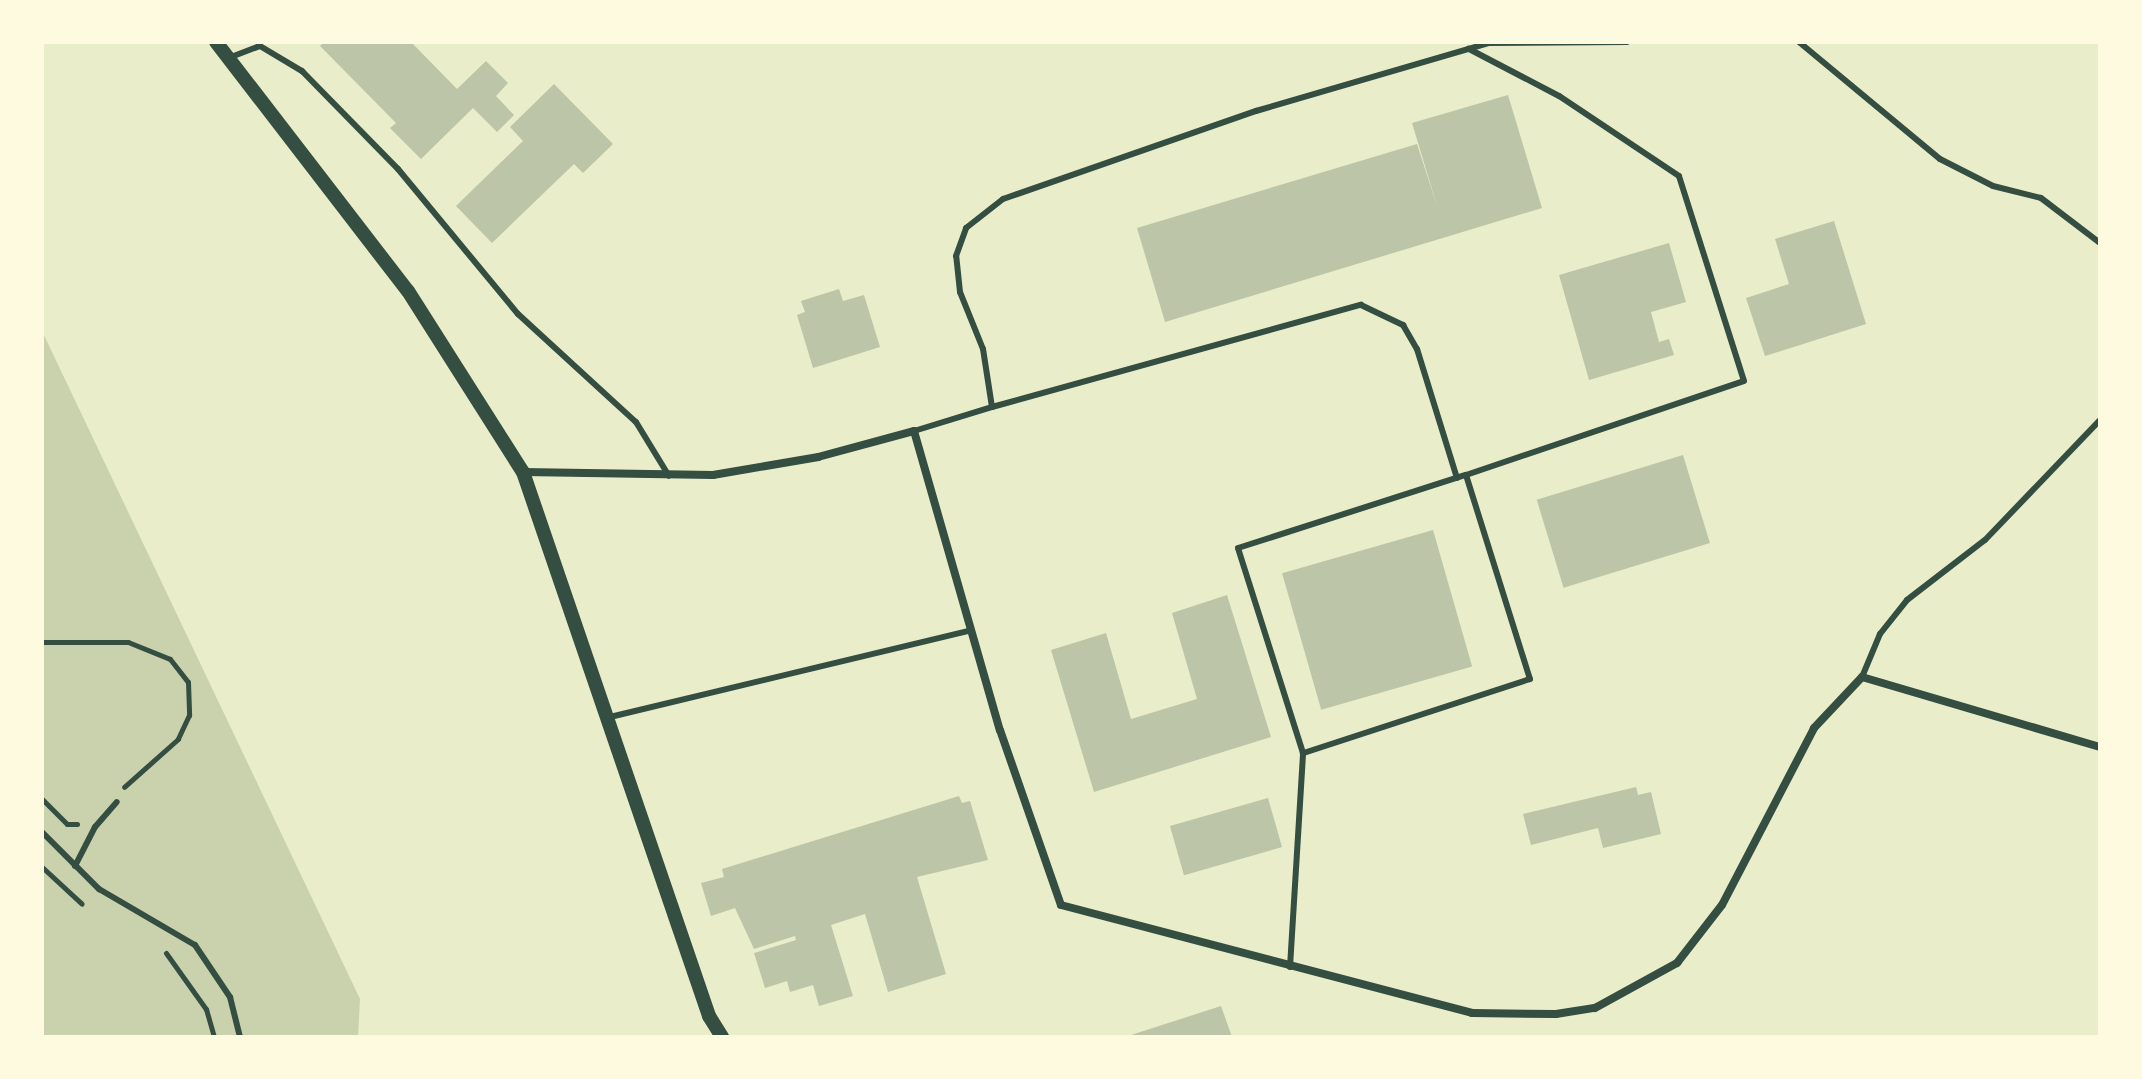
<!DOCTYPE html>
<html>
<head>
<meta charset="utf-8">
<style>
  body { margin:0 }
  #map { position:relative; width:2142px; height:1079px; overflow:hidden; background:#e9edc9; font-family:"Roboto Condensed",sans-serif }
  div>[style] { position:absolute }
  .green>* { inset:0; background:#cad2ad }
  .building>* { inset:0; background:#bcc5a7; transform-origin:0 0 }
  .path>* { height:5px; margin:-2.5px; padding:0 2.5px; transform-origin:2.5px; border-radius:2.5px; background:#344e41 }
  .service>* { height:6px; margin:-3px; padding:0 3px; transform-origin:3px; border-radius:3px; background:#344e41 }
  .minor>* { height:8px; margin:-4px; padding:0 4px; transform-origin:4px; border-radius:4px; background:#344e41 }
  .tertiary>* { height:14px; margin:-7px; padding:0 7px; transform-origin:7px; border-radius:7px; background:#344e41 }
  span { translate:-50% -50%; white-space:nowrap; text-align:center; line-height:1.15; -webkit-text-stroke:6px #fefae0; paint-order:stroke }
  .frame { position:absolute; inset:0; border:44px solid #fefae0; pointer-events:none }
</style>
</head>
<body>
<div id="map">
  <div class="green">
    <div style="clip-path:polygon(42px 331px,360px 999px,358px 1037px,42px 1037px)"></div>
  </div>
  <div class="building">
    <div style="clip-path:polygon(324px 42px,411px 42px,457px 89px,486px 61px,508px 83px,496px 96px,514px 115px,497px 132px,473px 108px,421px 159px,390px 128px,396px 123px,320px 46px)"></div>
    <div style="clip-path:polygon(554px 84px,613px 144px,583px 173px,574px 164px,492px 243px,456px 206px,523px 141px,510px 127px)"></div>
    <div style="clip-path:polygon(1508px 95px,1542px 208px,1165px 322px,1137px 228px,1417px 144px,1438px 209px,1412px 123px)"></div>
    <div style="clip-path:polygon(1834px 221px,1866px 324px,1765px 356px,1746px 298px,1789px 284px,1775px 239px)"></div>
    <div style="clip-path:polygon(1669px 243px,1686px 302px,1651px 312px,1659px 342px,1669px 339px,1674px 355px,1589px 380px,1559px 275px)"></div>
    <div style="clip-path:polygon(839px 289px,843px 301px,864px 295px,880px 347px,813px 368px,797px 315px,805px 312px,801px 301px)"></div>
    <div style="left:1683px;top:455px;width:92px;height:153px;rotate:73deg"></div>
    <div style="left:1433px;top:530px;width:142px;height:157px;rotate:74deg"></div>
    <div style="clip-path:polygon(1227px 595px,1271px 737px,1094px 792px,1051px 650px,1106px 633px,1131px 719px,1197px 699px,1172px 613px)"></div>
    <div style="clip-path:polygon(1636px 787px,1638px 795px,1651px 792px,1661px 834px,1603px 848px,1598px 828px,1531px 845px,1523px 814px)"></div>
    <div style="clip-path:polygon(959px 796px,962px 803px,970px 801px,988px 860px,917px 877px,946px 974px,888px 992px,865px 914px,831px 925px,853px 996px,819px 1006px,813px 985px,790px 992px,787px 981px,765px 988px,754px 953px,796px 940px,795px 936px,754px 949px,735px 908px,711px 916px,701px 883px,724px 877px,722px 869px)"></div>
    <div style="left:1268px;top:798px;width:51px;height:102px;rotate:74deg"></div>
    <div style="clip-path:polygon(1221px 1006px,1232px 1037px,1129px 1037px,1128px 1036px)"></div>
  </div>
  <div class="path">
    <div style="left:42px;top:642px;width:86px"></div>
    <div style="left:128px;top:642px;width:45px;rotate:22deg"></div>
    <div style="left:170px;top:659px;width:29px;rotate:52deg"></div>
    <div style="left:188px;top:682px;width:33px;rotate:88deg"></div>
    <div style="left:189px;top:715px;width:26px;rotate:115deg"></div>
    <div style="left:178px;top:739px;width:72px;rotate:138.4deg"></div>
    <div style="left:42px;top:799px;width:35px;rotate:45deg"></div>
    <div style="left:67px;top:824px;width:10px"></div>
    <div style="left:42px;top:867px;width:54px;rotate:42.8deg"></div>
    <div style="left:166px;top:953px;width:69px;rotate:54.5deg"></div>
    <div style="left:206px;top:1009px;width:29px;rotate:74deg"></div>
  </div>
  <div class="service">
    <div style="left:1799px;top:42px;width:183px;rotate:39.7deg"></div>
    <div style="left:1940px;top:159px;width:59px;rotate:27deg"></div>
    <div style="left:1993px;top:186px;width:49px;rotate:14deg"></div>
    <div style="left:2041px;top:198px;width:74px;rotate:37.3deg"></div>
    <div style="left:231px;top:57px;width:31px;rotate:-21deg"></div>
    <div style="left:260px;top:46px;width:49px;rotate:30.8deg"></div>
    <div style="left:302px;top:71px;width:137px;rotate:45.6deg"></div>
    <div style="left:398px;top:169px;width:188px;rotate:50.4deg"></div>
    <div style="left:518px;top:314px;width:160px;rotate:42.5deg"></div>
    <div style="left:636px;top:422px;width:63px;rotate:58.6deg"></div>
    <div style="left:992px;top:407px;width:383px;rotate:-15.5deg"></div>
    <div style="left:1361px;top:305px;width:47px;rotate:25.5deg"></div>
    <div style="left:1403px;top:325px;width:28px;rotate:60deg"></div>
    <div style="left:1417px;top:349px;width:135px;rotate:72.8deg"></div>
    <div style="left:914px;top:431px;width:82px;rotate:-17.1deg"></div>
    <div style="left:992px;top:407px;width:59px;rotate:-98.8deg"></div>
    <div style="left:983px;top:349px;width:61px;rotate:-112deg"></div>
    <div style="left:960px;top:292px;width:36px;rotate:-96deg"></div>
    <div style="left:956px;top:256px;width:30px;rotate:-70deg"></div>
    <div style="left:966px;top:228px;width:47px;rotate:-38.1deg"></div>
    <div style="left:1003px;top:199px;width:268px;rotate:-19.2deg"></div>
    <div style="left:1256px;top:111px;width:243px;rotate:-16.3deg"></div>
    <div style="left:1489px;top:43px;width:138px;rotate:-0.4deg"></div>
    <div style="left:1466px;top:475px;width:214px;rotate:72.6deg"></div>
    <div style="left:1530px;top:679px;width:239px;rotate:161.9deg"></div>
    <div style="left:1303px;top:753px;width:215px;rotate:-107.6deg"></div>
    <div style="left:1238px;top:548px;width:239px;rotate:-17.8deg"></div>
    <div style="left:1466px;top:475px;width:293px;rotate:-18.7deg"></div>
    <div style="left:1744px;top:381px;width:215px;rotate:-107.6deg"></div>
    <div style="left:1679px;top:176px;width:144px;rotate:-146.3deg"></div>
    <div style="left:1559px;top:96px;width:102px;rotate:-152.4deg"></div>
    <div style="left:1862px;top:677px;width:47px;rotate:-67.3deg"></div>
    <div style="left:1880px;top:634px;width:43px;rotate:-51.5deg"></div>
    <div style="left:1907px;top:600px;width:98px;rotate:-37.6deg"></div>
    <div style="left:1985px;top:540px;width:166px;rotate:-46.2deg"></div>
    <div style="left:610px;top:717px;width:371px;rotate:-13.5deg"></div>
    <div style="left:42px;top:832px;width:81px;rotate:45deg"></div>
    <div style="left:99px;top:889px;width:111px;rotate:30.3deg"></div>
    <div style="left:195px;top:945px;width:63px;rotate:56.1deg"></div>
    <div style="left:230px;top:997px;width:41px;rotate:76deg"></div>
    <div style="left:75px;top:866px;width:44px;rotate:-62.9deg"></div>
    <div style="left:95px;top:827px;width:33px;rotate:-49deg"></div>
    <div style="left:1290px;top:967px;width:214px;rotate:-86.5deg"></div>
  </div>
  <div class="minor">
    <div style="left:523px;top:472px;width:190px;rotate:0.9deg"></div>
    <div style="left:713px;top:475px;width:107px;rotate:-9.7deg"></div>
    <div style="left:818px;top:457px;width:99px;rotate:-15.2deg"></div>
    <div style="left:914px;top:431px;width:311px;rotate:74deg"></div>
    <div style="left:1000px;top:730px;width:185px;rotate:70.8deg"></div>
    <div style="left:1061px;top:905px;width:425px;rotate:14.7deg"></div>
    <div style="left:1472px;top:1013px;width:84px;rotate:0.7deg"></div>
    <div style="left:1556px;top:1014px;width:39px;rotate:-9deg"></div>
    <div style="left:1595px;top:1008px;width:94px;rotate:-28.8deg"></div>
    <div style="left:1677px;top:963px;width:73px;rotate:-52.2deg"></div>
    <div style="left:1722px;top:905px;width:199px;rotate:-62.5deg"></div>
    <div style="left:1814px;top:728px;width:70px;rotate:-46.7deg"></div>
    <div style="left:1862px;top:677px;width:248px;rotate:16.4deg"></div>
  </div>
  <div class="tertiary">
    <div style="left:216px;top:42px;width:314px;rotate:52.4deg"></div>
    <div style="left:408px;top:291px;width:214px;rotate:57.6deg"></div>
    <div style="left:523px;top:472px;width:575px;rotate:71.12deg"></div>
    <div style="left:709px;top:1016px;width:25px;rotate:58deg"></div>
  </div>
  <div class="frame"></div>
</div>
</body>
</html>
